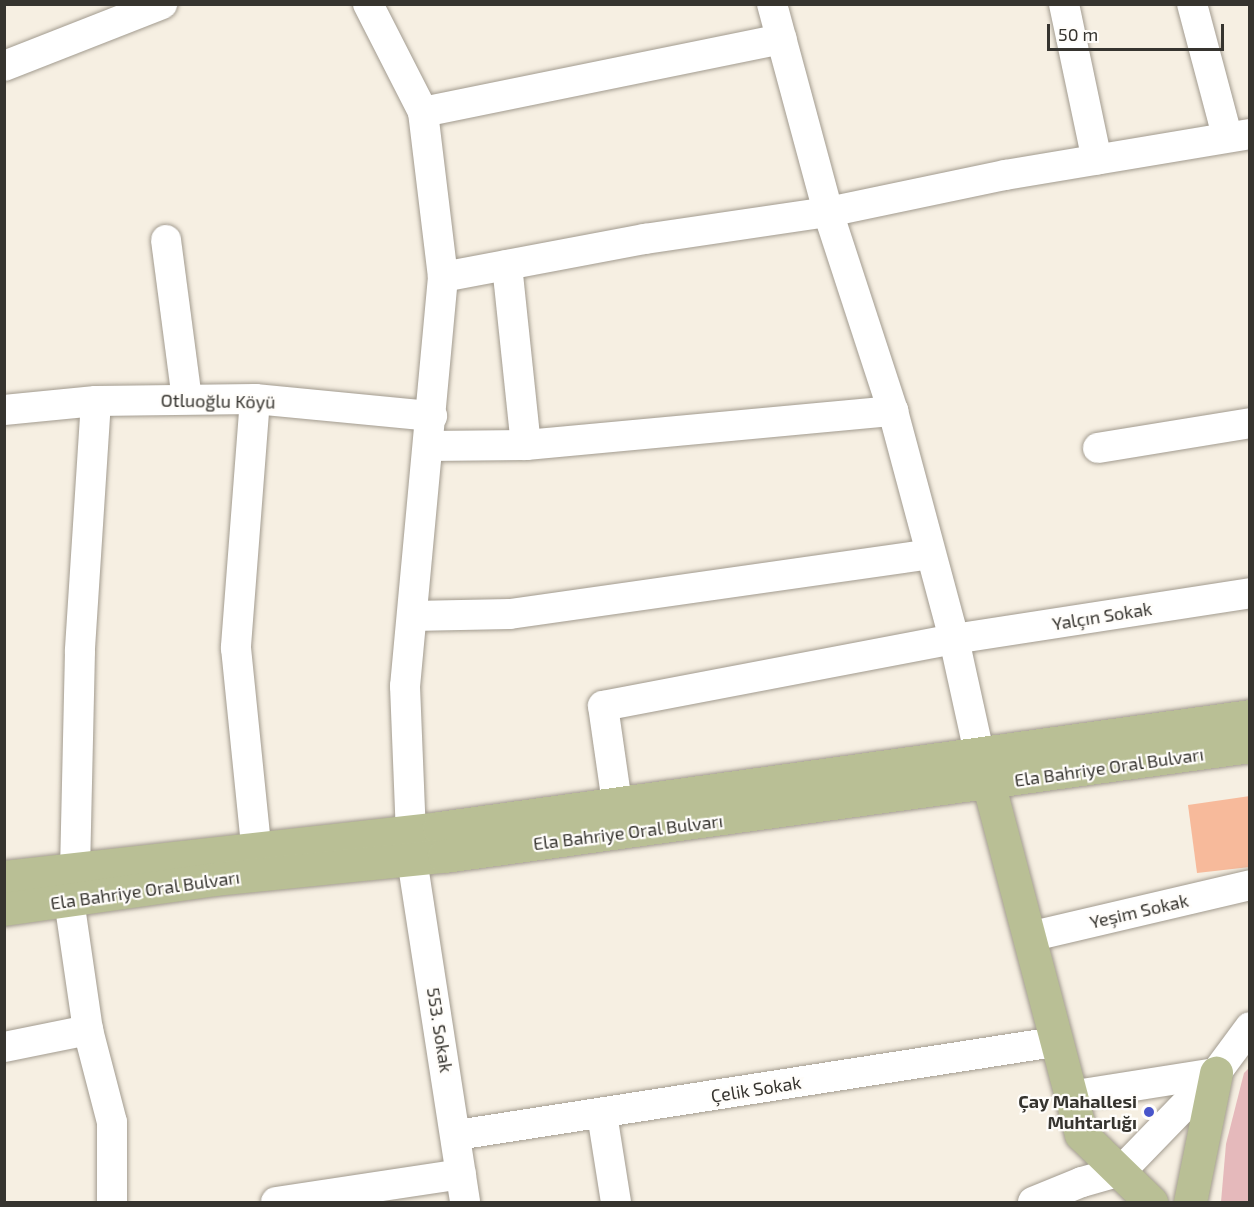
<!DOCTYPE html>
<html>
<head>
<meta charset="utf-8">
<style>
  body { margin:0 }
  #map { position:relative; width:1254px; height:1207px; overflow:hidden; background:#f6efe2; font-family:"Exo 2",sans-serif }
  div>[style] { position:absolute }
  .green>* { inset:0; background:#e5b9bb }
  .building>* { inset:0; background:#f7ba9b }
  .roads { filter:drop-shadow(0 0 2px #a29b8f) drop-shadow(0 0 2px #a29b8f) }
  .minor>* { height:30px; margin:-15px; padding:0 15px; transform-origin:15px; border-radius:15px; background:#fff }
  .major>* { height:33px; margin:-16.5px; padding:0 16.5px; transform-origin:16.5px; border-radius:16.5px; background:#b9bf95 }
  .dots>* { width:16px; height:16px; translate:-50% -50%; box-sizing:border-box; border:3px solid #fffdfa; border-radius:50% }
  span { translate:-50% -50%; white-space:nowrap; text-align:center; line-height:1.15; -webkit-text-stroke:4.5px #fffdfa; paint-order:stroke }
  .street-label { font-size:18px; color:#36342f }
  .poi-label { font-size:18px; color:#36342f; font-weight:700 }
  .right { translate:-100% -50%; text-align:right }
  .frame { position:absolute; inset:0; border:6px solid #36342f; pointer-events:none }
  .scale { position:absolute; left:1047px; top:24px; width:177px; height:27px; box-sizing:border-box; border:3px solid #36342f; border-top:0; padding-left:8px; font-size:18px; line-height:21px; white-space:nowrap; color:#36342f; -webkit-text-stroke:4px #fffdfa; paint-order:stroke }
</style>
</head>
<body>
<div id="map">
  <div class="green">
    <div style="clip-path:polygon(1249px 1068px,1249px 1202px,1221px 1202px,1226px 1144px,1244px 1073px)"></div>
  </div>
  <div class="building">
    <div style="clip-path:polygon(1250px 796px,1250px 867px,1197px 873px,1188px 805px)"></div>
  </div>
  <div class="roads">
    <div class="minor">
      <div style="left:368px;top:4px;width:121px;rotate:63deg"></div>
      <div style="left:423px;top:112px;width:166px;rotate:83.1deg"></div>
      <div style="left:443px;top:277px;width:411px;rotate:95.3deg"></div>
      <div style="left:405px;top:686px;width:173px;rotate:87.7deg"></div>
      <div style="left:412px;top:859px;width:347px;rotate:81.2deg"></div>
      <div style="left:772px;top:4px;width:215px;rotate:74.9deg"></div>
      <div style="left:828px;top:212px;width:209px;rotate:71.9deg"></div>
      <div style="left:893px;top:411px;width:236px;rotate:75deg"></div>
      <div style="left:954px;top:639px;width:117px;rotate:77.6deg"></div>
      <div style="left:1064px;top:4px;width:159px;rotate:78.1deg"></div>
      <div style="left:1192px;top:4px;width:137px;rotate:75.1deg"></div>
      <div style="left:4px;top:66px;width:170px;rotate:-21.4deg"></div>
      <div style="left:423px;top:112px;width:366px;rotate:-11.5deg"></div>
      <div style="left:166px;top:240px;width:160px;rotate:82.5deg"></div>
      <div style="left:507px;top:265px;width:181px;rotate:84deg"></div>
      <div style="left:443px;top:277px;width:206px;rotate:-10.7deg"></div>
      <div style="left:645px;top:239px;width:185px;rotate:-8.4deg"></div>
      <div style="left:828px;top:212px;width:181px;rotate:-11.8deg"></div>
      <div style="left:1005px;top:175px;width:248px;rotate:-9.5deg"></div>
      <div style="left:255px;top:399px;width:250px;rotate:94.4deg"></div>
      <div style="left:236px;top:648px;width:199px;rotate:84.2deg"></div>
      <div style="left:96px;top:401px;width:251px;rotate:93.7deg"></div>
      <div style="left:80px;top:651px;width:218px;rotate:91.3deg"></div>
      <div style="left:75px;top:869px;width:32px;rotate:101deg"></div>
      <div style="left:69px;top:900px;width:131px;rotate:81.7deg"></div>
      <div style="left:88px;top:1030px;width:95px;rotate:75.4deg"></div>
      <div style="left:112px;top:1122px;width:80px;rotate:90deg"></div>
      <div style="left:4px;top:410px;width:92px;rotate:-5.6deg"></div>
      <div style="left:96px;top:401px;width:159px;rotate:-0.7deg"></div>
      <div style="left:255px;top:399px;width:178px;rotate:5.5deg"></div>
      <div style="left:428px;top:446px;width:98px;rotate:-0.6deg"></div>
      <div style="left:526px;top:445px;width:369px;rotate:-5.3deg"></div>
      <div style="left:1098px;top:448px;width:154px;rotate:-9.3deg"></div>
      <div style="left:412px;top:616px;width:98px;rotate:-1.2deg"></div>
      <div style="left:510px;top:614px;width:424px;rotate:-8.1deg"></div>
      <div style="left:617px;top:803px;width:98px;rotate:-98.2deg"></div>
      <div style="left:603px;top:706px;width:357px;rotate:-10.8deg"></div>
      <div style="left:954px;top:639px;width:300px;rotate:-8.8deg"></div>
      <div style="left:1029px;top:937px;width:227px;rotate:-13.2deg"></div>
      <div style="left:4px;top:1047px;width:86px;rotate:-11.4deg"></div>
      <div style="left:1070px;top:1096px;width:148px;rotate:-9deg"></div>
      <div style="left:602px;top:1114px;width:89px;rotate:81deg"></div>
      <div style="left:457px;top:1135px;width:604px;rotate:-8.85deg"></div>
      <div style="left:276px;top:1202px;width:187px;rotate:-8.6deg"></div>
      <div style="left:1033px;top:1202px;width:53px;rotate:-22.2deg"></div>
      <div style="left:1082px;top:1182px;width:41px;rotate:-15.8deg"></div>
      <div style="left:1121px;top:1171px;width:136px;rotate:-45.9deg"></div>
      <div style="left:1216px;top:1073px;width:57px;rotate:-53.5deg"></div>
    </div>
    <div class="major">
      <div style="left:983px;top:763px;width:384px;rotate:75.2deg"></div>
      <div style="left:1081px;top:1134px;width:98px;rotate:44.2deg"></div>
      <div style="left:4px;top:877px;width:438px;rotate:-6.4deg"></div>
      <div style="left:439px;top:828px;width:819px;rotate:-7.86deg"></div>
      <div style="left:4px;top:909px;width:214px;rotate:-8.1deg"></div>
      <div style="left:216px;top:879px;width:229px;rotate:-5.8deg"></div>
      <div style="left:444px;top:856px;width:813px;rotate:-7.77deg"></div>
      <div style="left:1190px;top:1202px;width:132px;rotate:-78.6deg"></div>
    </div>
  </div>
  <div class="dots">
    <div style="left:1149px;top:1112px;background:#4955ca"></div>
  </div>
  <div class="street-label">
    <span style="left:218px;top:401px;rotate:1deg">Otluoğlu Köyü</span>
    <span style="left:1102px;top:616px;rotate:-9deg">Yalçın Sokak</span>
    <span style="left:1109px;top:767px;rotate:-8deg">Ela Bahriye Oral Bulvarı</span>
    <span style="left:628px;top:832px;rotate:-7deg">Ela Bahriye Oral Bulvarı</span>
    <span style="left:145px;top:890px;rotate:-8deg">Ela Bahriye Oral Bulvarı</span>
    <span style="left:1139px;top:911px;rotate:-13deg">Yeşim Sokak</span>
    <span style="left:440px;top:1030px;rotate:81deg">553. Sokak</span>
    <span style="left:756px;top:1089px;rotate:-9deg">Çelik Sokak</span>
  </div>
  <div class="poi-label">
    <span class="right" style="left:1137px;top:1112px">Çay Mahallesi<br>Muhtarlığı</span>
  </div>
  <div class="frame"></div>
  <div class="scale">50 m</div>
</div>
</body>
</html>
